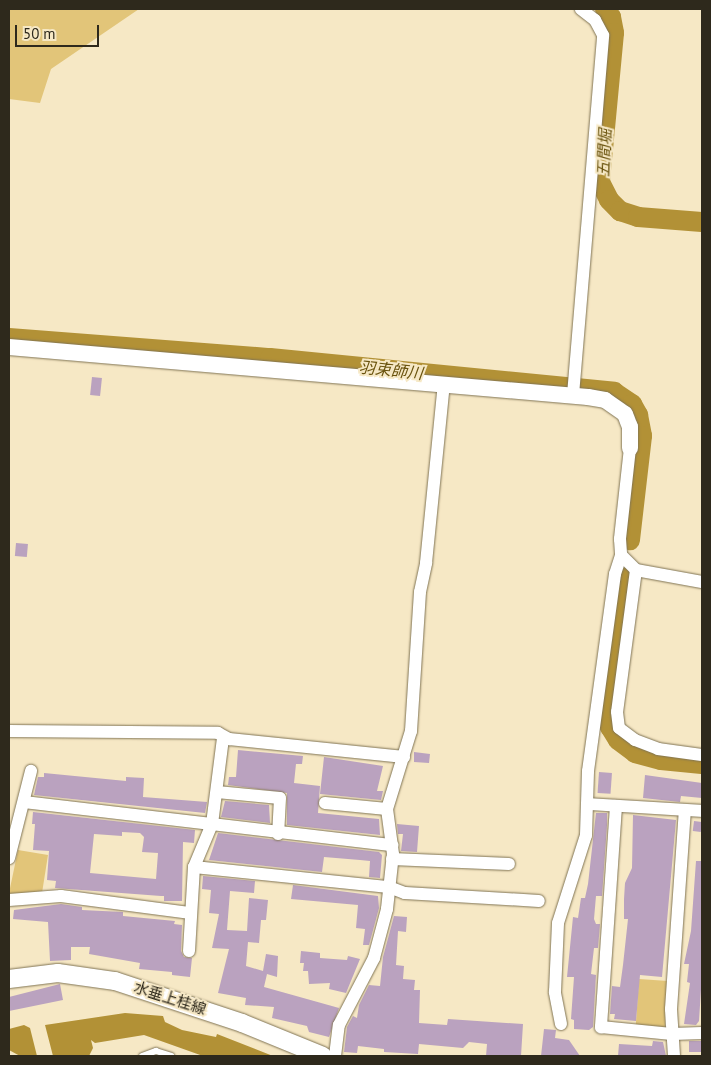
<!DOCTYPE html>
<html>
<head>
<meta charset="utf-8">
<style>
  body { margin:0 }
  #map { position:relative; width:711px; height:1065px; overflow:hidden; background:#f6e8c5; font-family:"PT Sans","Noto Sans JP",sans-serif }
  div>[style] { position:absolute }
  .green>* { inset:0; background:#e2c579; transform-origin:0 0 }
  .water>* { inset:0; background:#b29136 }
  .river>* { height:20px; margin:-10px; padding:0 10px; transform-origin:10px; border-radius:10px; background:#b29136 }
  .building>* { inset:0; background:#baa2bf; transform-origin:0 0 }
  .roads { filter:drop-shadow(0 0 1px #807454) drop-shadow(0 0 1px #807454) }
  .service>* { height:6px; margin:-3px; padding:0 3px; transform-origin:3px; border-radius:3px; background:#fff }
  .minor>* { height:12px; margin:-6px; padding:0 6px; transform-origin:6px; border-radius:6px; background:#fff }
  .tertiary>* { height:16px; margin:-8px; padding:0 8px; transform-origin:8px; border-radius:8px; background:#fff }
  .secondary>* { height:18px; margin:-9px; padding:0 9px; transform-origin:9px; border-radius:9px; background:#fff }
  span { translate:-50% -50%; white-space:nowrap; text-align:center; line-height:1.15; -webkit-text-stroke:4px #f6e8c5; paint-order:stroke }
  .street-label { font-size:15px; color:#2e291c }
  .water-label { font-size:16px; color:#6a530e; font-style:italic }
  .frame { position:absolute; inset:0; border:10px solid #2e291c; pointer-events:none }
  .scale { position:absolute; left:15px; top:25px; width:84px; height:22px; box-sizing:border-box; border:2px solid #2e291c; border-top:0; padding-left:6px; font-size:15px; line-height:18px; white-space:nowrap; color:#2e291c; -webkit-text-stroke:4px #f6e8c5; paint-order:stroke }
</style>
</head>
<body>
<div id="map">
  <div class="green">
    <div style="clip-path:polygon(9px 9px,139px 9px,51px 69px,40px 103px,9px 99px)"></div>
    <div style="clip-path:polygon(18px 850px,48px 855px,42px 893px,11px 896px,9px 893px)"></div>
    <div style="left:639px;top:979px;width:29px;height:47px;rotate:4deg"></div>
  </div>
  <div class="water">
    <div style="clip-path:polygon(125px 1013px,163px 1016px,165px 1022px,182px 1030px,216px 1037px,217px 1034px,273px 1056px,203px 1056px,144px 1035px,95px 1043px,91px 1040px,93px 1048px,89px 1056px,53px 1056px,45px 1025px)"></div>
    <div style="clip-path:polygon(24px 1025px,30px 1028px,37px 1056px,20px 1056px,9px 1050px,9px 1029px)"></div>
  </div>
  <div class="river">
    <div style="left:605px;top:9px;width:10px;rotate:53deg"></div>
    <div style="left:611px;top:17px;width:16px;rotate:79deg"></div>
    <div style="left:614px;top:33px;width:150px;rotate:95.4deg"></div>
    <div style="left:600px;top:182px;width:20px;rotate:63deg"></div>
    <div style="left:609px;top:200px;width:16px;rotate:45deg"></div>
    <div style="left:620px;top:211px;width:19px;rotate:18deg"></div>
    <div style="left:638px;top:217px;width:64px;rotate:4.5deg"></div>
    <div style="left:9px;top:338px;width:262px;rotate:4.4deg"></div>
    <div style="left:270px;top:358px;width:346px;rotate:5.6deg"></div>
    <div style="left:614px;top:392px;width:22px;rotate:34deg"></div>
    <div style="left:632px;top:404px;width:13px;rotate:61deg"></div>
    <div style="left:638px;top:415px;width:21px;rotate:79deg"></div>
    <div style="left:642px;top:436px;width:105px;rotate:96.6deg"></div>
    <div style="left:625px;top:578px;width:150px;rotate:95.7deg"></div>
    <div style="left:610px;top:727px;width:15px;rotate:58deg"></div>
    <div style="left:618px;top:740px;width:21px;rotate:37deg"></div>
    <div style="left:635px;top:753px;width:27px;rotate:15deg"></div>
    <div style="left:661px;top:760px;width:41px;rotate:5.6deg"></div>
  </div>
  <div class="building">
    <div style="left:92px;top:377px;width:10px;height:18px;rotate:6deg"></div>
    <div style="left:16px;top:543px;width:12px;height:13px;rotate:5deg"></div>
    <div style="clip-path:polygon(238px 750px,303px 756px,302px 764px,296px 764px,294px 783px,320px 786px,318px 813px,379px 819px,380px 835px,287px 825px,287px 793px,228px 785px,229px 777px,236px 777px)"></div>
    <div style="clip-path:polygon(414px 752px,430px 754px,429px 763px,414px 762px)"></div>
    <div style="clip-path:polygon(324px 757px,383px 766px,377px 791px,383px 791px,381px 800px,320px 794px)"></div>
    <div style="left:599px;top:772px;width:13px;height:21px;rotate:4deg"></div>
    <div style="clip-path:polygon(44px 773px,126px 781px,126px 777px,144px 778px,143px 797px,207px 802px,205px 813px,34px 795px,38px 777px,44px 777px)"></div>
    <div style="clip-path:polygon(645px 775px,702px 783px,702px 798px,681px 796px,680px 802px,643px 798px)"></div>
    <div style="clip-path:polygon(225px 801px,269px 805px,270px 823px,221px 817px)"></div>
    <div style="clip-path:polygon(evenodd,33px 812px,195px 830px,194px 843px,183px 842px,182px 901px,164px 901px,164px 896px,161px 896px,55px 888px,56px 881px,47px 880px,49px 851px,33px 850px,35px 824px,32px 824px,33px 812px,122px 832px,140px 833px,144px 837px,142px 852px,158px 853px,156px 879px,90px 873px,94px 834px,122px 836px,122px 832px)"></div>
    <div style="clip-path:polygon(596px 813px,607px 813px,607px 825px,602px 896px,596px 896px,594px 919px,596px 924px,600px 924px,598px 948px,594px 948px,591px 974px,596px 975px,593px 1027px,589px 1030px,574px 1029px,574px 1020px,571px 1019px,574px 977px,567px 977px,573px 917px,578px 918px,581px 898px,585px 898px,588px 884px)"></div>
    <div style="clip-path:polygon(633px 815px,676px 820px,662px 977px,640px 975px,636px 1021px,614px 1019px,615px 1014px,610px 1014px,612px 986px,620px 987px,623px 965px,628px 919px,624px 919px,624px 899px,625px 883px,632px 868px)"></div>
    <div style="left:694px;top:821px;width:8px;height:10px;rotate:7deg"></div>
    <div style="clip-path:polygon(397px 824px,419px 826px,417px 852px,401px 851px,403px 834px,398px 834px)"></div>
    <div style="clip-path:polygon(218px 833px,379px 852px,382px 855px,380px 878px,369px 877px,370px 861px,360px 860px,324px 857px,322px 872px,209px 860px)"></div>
    <div style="clip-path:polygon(696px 861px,702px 861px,702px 974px,699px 1021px,696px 1025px,684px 1024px,690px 983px,687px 982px,689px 964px,684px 964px,691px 931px)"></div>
    <div style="clip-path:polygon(203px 876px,255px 881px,254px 893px,230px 891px,227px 930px,247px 931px,249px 898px,268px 900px,266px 920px,261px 920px,259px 943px,248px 942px,246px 966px,263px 971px,266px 954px,278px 956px,277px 977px,267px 974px,264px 987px,339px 1008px,329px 1037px,309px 1032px,307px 1026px,272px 1018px,274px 1007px,245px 1005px,246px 998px,218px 993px,229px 949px,212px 948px,219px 914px,209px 913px,211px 890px,202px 889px)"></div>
    <div style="clip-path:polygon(293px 885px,378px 896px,379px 908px,369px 945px,363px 945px,365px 929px,356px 928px,358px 905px,291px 899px)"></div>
    <div style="clip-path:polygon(61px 904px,82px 907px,82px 910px,123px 912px,123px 916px,175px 921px,174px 924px,182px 925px,181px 951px,184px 957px,192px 958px,190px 977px,172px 975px,172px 972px,139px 969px,140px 963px,89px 954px,90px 947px,71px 947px,71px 960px,50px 961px,48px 922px,13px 919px,14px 910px)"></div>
    <div style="clip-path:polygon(394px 916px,407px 917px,406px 932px,398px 931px,396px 965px,404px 966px,403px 979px,415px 980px,414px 990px,420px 990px,419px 1023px,447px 1025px,448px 1019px,523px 1024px,521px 1056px,486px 1056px,487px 1044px,469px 1042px,463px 1048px,419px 1044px,418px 1054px,384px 1052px,384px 1049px,358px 1046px,357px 1053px,344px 1052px,347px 1027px,353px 1016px,357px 1018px,359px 1005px,369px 985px,380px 986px,383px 957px)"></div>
    <div style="clip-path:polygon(301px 951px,320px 953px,320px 958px,347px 960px,348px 956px,360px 959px,346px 993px,329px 989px,330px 983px,309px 984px,308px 971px,303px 971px,304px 963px,300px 963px)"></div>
    <div style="clip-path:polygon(60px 984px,63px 1000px,9px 1011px,9px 997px)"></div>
    <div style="clip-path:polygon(544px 1029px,556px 1030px,555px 1038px,569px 1040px,580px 1056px,541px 1056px)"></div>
    <div style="clip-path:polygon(653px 1041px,663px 1042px,666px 1056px,618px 1056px,619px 1044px,652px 1046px)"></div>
    <div style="left:702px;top:1041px;width:11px;height:13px;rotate:90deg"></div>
  </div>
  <div class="roads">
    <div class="service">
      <div style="left:142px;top:1056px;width:15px;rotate:-20deg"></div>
      <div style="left:156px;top:1051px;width:16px;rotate:18deg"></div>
    </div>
    <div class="minor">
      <div style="left:573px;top:395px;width:361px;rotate:-85.2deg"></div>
      <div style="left:603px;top:35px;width:17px;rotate:-118deg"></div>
      <div style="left:595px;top:20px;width:18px;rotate:-142deg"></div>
      <div style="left:630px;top:448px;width:92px;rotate:96.3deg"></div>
      <div style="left:620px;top:539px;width:16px;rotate:86deg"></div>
      <div style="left:621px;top:555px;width:21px;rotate:45deg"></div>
      <div style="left:636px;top:570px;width:67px;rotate:10.3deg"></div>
      <div style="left:636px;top:570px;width:143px;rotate:97.6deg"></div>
      <div style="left:617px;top:712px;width:16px;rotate:83deg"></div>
      <div style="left:619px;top:728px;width:20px;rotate:37deg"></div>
      <div style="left:635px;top:740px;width:25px;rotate:21deg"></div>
      <div style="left:658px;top:749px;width:44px;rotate:7.8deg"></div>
      <div style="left:9px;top:731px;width:209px;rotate:0.5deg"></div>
      <div style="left:218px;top:733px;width:13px;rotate:29deg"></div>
      <div style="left:229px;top:739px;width:176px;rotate:5.9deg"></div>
      <div style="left:217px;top:792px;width:63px;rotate:5.4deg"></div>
      <div style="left:280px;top:798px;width:36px;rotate:93deg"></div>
      <div style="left:24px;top:802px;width:371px;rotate:6.7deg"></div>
      <div style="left:325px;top:803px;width:62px;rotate:5.5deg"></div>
      <div style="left:588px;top:804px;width:114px;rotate:3.5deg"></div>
      <div style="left:616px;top:806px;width:222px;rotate:93.9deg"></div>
      <div style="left:601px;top:1027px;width:71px;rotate:5.6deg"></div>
      <div style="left:672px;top:1034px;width:30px;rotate:-2deg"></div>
      <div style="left:9px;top:858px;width:90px;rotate:-75.8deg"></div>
      <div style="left:392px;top:859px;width:117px;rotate:2.4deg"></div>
      <div style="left:194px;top:867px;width:196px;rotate:5.9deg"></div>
      <div style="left:389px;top:887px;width:17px;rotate:21deg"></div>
      <div style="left:405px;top:893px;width:134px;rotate:3.4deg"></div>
      <div style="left:9px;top:900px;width:52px;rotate:-4.4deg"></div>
      <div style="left:61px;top:896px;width:131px;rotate:7.5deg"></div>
      <div style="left:189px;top:951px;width:84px;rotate:-86.6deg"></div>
      <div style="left:194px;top:867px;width:47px;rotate:-67.3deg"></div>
      <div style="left:212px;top:824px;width:87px;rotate:-82.7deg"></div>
      <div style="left:561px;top:1024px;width:33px;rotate:-101deg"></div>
      <div style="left:555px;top:992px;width:69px;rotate:-87.5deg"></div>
      <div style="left:558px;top:923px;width:92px;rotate:-72.3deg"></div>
      <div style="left:586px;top:835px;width:64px;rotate:-88.2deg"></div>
      <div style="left:588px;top:771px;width:199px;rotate:-82.2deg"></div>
      <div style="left:615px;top:574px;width:20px;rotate:-72deg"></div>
      <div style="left:335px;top:1056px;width:31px;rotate:-83deg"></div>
      <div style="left:339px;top:1025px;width:76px;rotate:-62.4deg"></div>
      <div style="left:374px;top:958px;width:51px;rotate:-75.1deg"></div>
      <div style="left:387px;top:909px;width:55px;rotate:-83.8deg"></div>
      <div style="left:393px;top:854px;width:45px;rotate:-97.6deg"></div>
      <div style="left:387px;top:809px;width:82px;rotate:-72.9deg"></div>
      <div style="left:411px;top:731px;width:139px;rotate:-86.3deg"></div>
      <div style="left:420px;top:592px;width:30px;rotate:-78deg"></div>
      <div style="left:426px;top:563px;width:180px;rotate:-84.3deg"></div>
      <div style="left:674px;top:1056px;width:47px;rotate:-93.7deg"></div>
      <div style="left:671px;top:1009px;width:199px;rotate:-86deg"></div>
    </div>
    <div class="tertiary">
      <div style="left:9px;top:347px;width:581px;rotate:4.94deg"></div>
      <div style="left:588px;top:397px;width:17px;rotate:10deg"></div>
      <div style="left:605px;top:400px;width:24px;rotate:35deg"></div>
      <div style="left:625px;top:414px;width:14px;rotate:69deg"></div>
      <div style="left:630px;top:427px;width:21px;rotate:90deg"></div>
    </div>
    <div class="secondary">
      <div style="left:9px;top:979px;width:49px;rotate:-7deg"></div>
      <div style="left:58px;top:973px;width:58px;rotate:8deg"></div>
      <div style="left:115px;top:981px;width:134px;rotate:18.3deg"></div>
      <div style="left:242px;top:1023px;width:87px;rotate:22.2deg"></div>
    </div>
  </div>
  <div class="street-label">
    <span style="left:170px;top:998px;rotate:18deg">水垂上桂線</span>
  </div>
  <div class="water-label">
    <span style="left:604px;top:153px;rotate:-87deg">五間堀</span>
    <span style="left:391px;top:370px;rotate:6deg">羽束師川</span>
  </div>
  <div class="frame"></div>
  <div class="scale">50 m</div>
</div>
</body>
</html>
